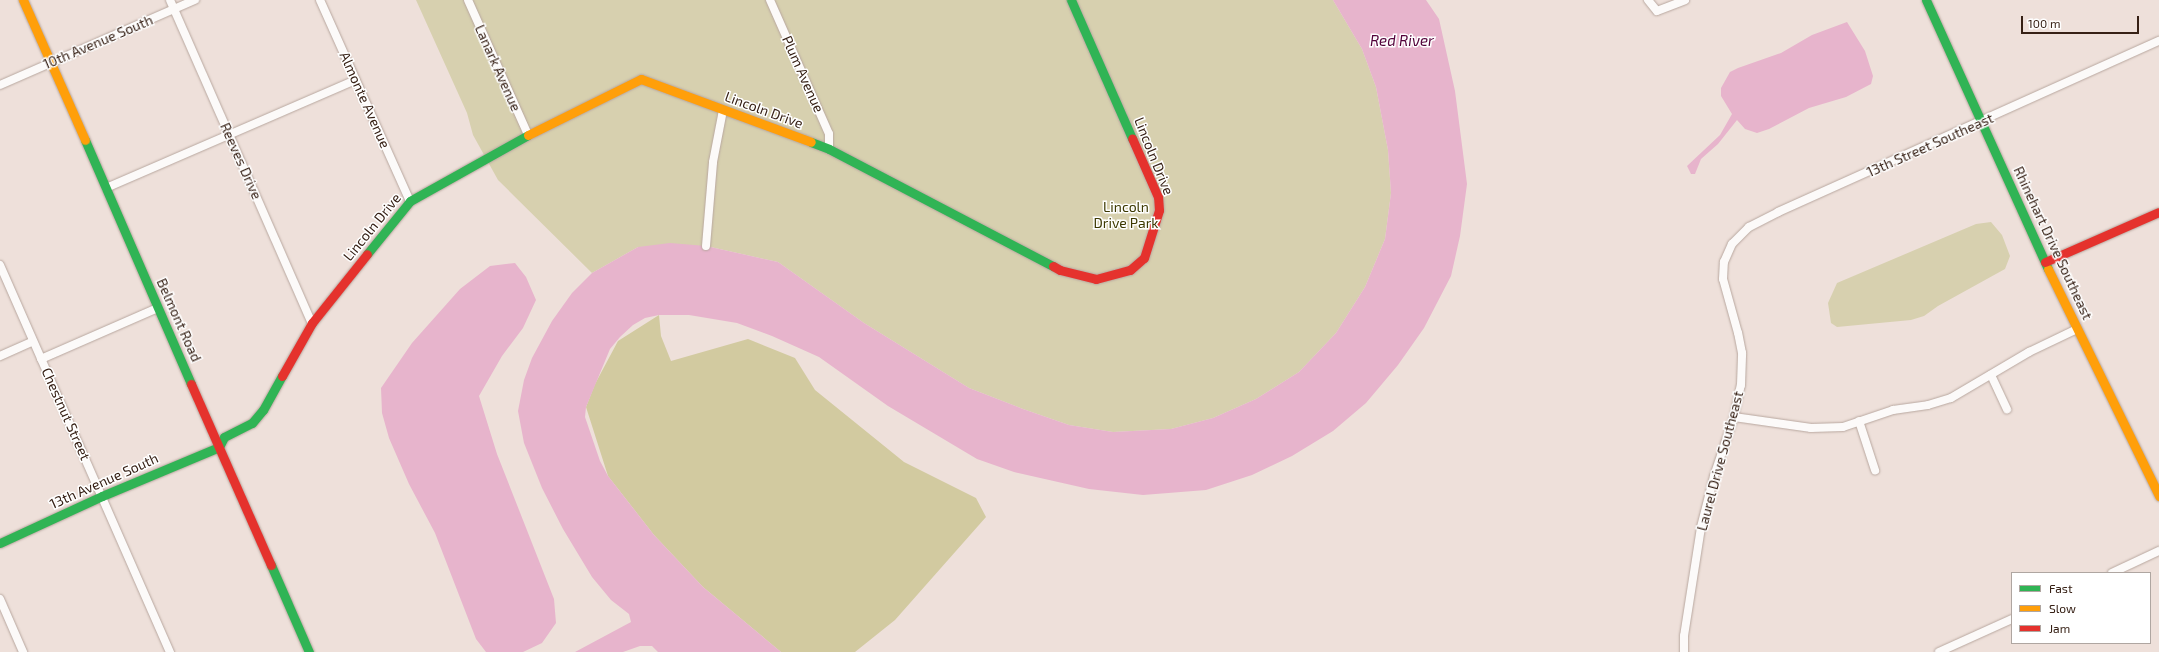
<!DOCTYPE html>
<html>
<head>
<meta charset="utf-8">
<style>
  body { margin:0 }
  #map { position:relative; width:2159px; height:652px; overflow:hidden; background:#eee0da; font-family:"Exo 2",sans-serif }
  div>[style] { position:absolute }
  .green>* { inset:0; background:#d7d0af }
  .forest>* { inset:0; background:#d2caa0 }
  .water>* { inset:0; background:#e7b4cc }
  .roads { filter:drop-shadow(0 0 1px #b8a79f) drop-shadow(0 0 1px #b8a79f) }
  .street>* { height:8px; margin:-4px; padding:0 4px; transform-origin:4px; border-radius:4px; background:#fcfaf9 }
  .fast>* { height:9px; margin:-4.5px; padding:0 4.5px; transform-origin:4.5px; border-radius:4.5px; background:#30b455 }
  .slow>* { height:9px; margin:-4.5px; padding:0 4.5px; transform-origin:4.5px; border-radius:4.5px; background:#ff9f0a }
  .jam>* { height:9px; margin:-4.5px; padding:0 4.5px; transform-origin:4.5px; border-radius:4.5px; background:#e5322d }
  span { translate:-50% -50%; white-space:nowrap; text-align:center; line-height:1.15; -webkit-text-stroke:3px #fff; paint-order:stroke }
  .street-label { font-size:14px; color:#362015 }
  .park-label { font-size:14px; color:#3c3800 }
  .water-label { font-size:15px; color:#520139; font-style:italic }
  .legend { position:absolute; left:2011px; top:572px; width:140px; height:72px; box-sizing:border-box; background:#fff; border:1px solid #afa6a1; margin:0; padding:5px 7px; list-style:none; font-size:12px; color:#362015 }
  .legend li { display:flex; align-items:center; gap:8px; height:20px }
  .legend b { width:20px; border:1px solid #afa6a1 }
  .scale { position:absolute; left:2021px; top:16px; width:118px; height:18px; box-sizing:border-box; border:2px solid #362015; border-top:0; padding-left:5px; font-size:12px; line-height:14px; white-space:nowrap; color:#362015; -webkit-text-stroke:3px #fff; paint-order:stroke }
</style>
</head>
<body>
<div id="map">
  <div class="green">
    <div style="clip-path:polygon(416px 0,1333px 0,1362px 49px,1376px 87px,1388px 150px,1391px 193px,1385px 239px,1365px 287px,1336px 333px,1299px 372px,1256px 399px,1213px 418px,1171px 429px,1113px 432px,1069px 425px,1023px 409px,969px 388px,864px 323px,778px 262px,706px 246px,638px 247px,592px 273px,498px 180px,473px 135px,467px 113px)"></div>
    <div style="clip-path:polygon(1991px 222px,2002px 235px,2010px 256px,2005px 269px,1938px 306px,1924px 316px,1911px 320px,1837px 327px,1831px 323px,1828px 303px,1837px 283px,1976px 224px)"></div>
  </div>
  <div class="forest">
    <div style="clip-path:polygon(659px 315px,661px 336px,671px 361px,748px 339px,795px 358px,815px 390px,904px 462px,976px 498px,986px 517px,895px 620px,855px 652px,781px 652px,703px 587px,654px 535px,608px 476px,586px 407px,595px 384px,618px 341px)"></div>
  </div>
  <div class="water">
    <div style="clip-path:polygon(1333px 0,1426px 0,1439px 19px,1455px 91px,1467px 184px,1460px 236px,1451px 276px,1424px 328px,1398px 365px,1366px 403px,1333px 431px,1292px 456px,1252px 475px,1206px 490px,1143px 495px,1089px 489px,1014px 472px,977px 459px,888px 406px,819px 357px,772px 336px,737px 323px,689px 315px,659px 315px,645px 318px,633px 325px,620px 337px,610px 349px,586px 407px,585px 417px,600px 461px,608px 476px,654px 535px,703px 587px,781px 652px,658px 652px,652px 646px,640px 646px,623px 652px,575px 652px,631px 622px,629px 614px,611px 600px,592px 577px,563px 529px,542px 488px,524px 443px,518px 411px,524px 380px,532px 358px,552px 321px,572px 293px,592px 273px,638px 247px,670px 243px,706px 246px,778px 262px,864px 323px,969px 388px,1023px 409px,1069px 425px,1113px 432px,1171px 429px,1213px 418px,1256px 399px,1299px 372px,1336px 333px,1365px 287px,1385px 239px,1391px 193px,1388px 150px,1376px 87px,1362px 49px)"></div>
    <div style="clip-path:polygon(1847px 22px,1865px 51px,1873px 76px,1871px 84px,1846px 97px,1809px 108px,1769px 129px,1757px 133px,1745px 129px,1737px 120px,1718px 144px,1701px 159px,1695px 174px,1691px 174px,1687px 166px,1720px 135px,1732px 114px,1721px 96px,1721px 88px,1730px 72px,1738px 68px,1781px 53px,1812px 35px)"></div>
    <div style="clip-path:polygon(515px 263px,526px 277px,536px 300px,523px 328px,502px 356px,479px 396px,497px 454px,554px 599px,556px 623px,542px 643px,523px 652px,486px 652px,476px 639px,435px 533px,409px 484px,389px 438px,382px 413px,381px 388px,412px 343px,460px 289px,490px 266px)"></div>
  </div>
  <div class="roads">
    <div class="street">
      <div style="left:170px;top:0;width:353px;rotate:66.3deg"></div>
      <div style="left:320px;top:0;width:220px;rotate:65.9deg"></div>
      <div style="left:468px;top:0;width:148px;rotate:66deg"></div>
      <div style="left:770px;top:0;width:146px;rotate:66.2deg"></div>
      <div style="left:829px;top:134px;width:15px;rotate:90deg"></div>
      <div style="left:1648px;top:0;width:14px;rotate:51deg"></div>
      <div style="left:1657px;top:11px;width:30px;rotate:-21deg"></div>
      <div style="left:0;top:85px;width:213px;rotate:-23.6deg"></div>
      <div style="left:106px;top:188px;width:272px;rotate:-23.4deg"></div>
      <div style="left:706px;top:246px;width:84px;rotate:-85.2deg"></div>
      <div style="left:713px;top:162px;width:53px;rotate:-79.1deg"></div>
      <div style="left:0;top:265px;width:423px;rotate:66.3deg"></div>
      <div style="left:0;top:356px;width:36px;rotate:-24deg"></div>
      <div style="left:41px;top:359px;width:128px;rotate:-23.6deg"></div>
      <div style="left:1991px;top:375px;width:38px;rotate:65deg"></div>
      <div style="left:1734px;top:417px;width:78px;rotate:8.1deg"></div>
      <div style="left:1811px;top:428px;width:32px;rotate:-2deg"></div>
      <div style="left:1843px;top:427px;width:53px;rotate:-18.8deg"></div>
      <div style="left:1893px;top:410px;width:35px;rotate:-8deg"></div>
      <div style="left:1928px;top:405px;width:24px;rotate:-17deg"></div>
      <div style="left:1951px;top:398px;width:91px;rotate:-30.5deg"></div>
      <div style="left:2029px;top:352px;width:53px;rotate:-25.6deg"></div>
      <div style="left:1859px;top:421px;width:52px;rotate:71.9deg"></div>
      <div style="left:2112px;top:573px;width:52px;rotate:-25.1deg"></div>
      <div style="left:0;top:599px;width:58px;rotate:66.5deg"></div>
      <div style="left:1684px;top:652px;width:16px;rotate:-90deg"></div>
      <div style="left:1684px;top:636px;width:110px;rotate:-81.1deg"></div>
      <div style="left:1701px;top:527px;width:53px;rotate:-75.7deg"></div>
      <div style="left:1714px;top:476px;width:62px;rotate:-71.3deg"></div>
      <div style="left:1734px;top:417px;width:33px;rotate:-78deg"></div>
      <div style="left:1741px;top:385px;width:32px;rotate:-88deg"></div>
      <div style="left:1742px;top:353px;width:20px;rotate:-101deg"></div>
      <div style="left:1738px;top:333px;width:56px;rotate:-105.5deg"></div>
      <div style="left:1723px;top:279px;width:17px;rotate:-87deg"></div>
      <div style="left:1724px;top:262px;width:20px;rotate:-66deg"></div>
      <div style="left:1732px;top:244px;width:24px;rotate:-45deg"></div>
      <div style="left:1749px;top:227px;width:33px;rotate:-27deg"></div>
      <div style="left:1778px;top:212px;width:418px;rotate:-24.2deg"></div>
      <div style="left:1939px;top:652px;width:80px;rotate:-24.3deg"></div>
    </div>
    <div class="fast">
      <div style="left:1071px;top:0;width:151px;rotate:66.2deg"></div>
      <div style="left:1926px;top:0;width:295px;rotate:65.6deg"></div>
      <div style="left:85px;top:140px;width:266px;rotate:66.5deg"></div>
      <div style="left:811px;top:142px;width:19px;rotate:21deg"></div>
      <div style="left:829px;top:149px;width:253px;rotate:27.6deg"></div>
      <div style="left:367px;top:254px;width:68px;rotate:-50.9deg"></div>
      <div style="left:410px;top:201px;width:135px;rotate:-29.2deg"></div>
      <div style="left:0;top:543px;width:112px;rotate:-24.7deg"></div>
      <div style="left:102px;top:496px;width:127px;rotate:-22.7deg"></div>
      <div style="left:219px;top:447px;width:11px;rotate:-63deg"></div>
      <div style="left:224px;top:437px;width:31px;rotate:-27deg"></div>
      <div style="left:252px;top:423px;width:17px;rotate:-50deg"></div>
      <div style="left:263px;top:410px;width:39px;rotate:-61deg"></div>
      <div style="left:271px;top:565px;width:95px;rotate:66.4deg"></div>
    </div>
    <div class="slow">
      <div style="left:23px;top:0;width:153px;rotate:66.1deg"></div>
      <div style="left:528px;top:135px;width:126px;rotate:-26.4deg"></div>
      <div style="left:641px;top:79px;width:181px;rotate:20.3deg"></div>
      <div style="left:2048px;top:269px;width:253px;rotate:63.9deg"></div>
    </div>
    <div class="jam">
      <div style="left:2045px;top:262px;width:124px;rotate:-23.7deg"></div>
      <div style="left:1053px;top:266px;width:8px;rotate:30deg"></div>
      <div style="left:1060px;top:270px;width:37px;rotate:14deg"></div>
      <div style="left:1096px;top:279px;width:35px;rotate:-15deg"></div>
      <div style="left:1130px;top:270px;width:18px;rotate:-41deg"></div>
      <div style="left:1144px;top:258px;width:50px;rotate:-72.6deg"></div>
      <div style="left:1159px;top:210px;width:13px;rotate:-94deg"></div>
      <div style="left:1158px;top:197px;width:64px;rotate:-113.8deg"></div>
      <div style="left:282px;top:376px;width:61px;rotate:-60.5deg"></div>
      <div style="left:312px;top:323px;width:88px;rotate:-51.4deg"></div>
      <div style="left:191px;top:384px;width:198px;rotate:66.2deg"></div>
    </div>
  </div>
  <div class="street-label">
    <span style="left:98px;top:42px;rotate:-23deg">10th Avenue South</span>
    <span style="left:498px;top:68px;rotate:66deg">Lanark Avenue</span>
    <span style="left:803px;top:74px;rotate:66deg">Plum Avenue</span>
    <span style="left:365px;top:100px;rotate:66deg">Almonte Avenue</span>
    <span style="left:764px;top:110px;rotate:20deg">Lincoln Drive</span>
    <span style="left:1930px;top:145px;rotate:-24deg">13th Street Southeast</span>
    <span style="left:1154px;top:156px;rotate:68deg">Lincoln Drive</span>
    <span style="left:241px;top:161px;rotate:66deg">Reeves Drive</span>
    <span style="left:372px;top:227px;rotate:-51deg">Lincoln Drive</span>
    <span style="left:2053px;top:243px;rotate:65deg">Rhinehart Drive Southeast</span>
    <span style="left:179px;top:320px;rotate:66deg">Belmont Road</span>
    <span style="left:66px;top:414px;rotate:66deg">Chestnut Street</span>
    <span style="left:1720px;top:461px;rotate:-75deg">Laurel Drive Southeast</span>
    <span style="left:104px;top:481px;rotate:-24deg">13th Avenue South</span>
  </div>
  <div class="park-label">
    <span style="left:1126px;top:215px">Lincoln<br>Drive Park</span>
  </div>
  <div class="water-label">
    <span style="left:1402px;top:41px">Red River</span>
  </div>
  <ul class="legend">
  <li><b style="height:5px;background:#30b455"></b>Fast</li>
  <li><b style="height:5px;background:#ff9f0a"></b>Slow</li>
  <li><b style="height:5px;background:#e5322d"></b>Jam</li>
  </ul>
  <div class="scale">100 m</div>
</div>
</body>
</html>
